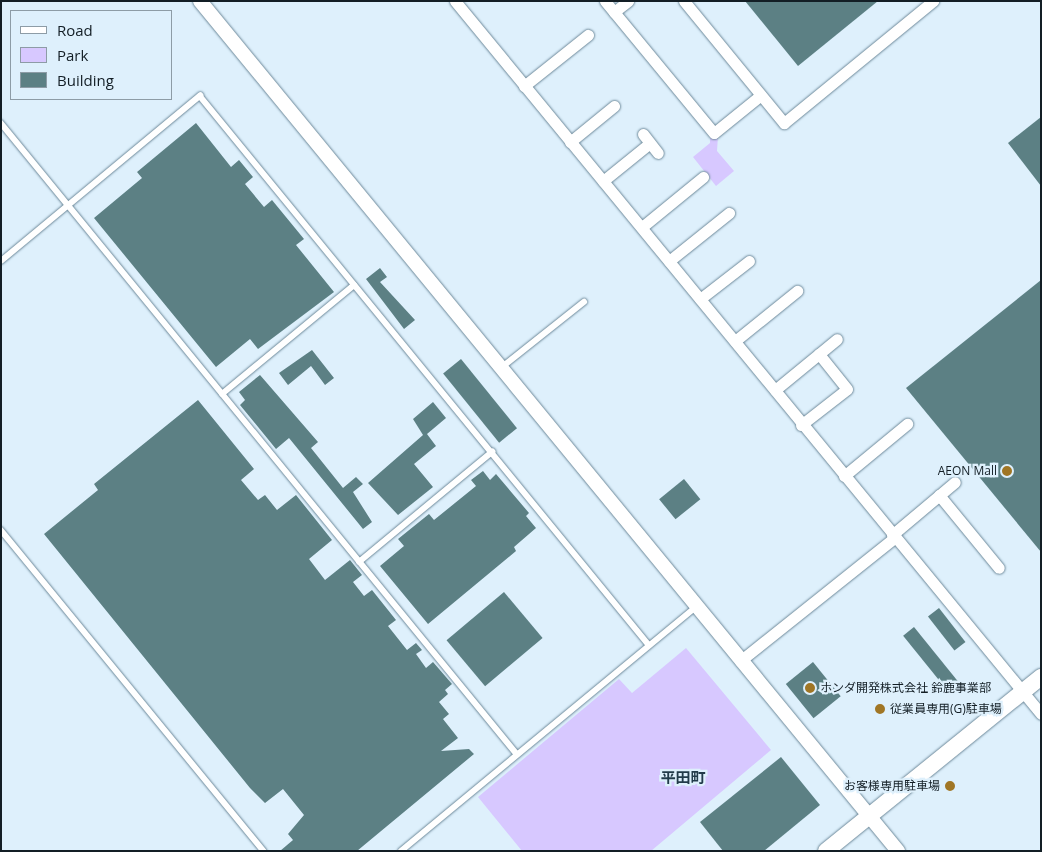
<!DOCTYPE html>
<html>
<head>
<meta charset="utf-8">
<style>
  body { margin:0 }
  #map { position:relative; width:1042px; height:852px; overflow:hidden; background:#def0fc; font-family:"Open Sans","Noto Sans JP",sans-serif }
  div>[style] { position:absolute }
  .green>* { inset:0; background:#d7c8ff }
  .building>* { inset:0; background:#5c8084; transform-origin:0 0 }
  .roads { filter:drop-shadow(0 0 1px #6d899a) drop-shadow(0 0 1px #6d899a) }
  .service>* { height:5.5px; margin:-2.75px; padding:0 2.75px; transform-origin:2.75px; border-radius:2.75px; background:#fff }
  .minor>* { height:11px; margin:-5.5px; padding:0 5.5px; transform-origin:5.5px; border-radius:5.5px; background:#fff }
  .tertiary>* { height:14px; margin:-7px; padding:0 7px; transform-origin:7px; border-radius:7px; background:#fff }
  .secondary>* { height:16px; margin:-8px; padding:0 8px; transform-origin:8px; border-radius:8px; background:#fff }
  .dots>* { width:14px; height:14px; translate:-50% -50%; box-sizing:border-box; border:2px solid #def0fc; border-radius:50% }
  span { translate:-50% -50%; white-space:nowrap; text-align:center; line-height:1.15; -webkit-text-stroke:4.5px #def0fc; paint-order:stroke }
  .poi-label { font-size:12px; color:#131e25 }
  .right { translate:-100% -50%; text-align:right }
  .left { translate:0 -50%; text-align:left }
  .quarter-label { font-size:15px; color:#223b4a; font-weight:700 }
  .frame { position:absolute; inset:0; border:2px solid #131e25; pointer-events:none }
  .legend { position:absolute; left:10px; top:10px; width:162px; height:90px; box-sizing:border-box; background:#def0fc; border:1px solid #8d9ca6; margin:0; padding:6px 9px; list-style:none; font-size:15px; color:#131e25 }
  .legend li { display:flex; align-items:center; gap:10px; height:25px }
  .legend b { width:25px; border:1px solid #8d9ca6 }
</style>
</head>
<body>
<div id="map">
  <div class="green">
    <div style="clip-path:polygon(710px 136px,718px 136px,717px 151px,734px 171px,716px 186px,693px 157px,710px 143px)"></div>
    <div style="clip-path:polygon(686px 648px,771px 750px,651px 851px,522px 851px,478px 797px,619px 679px,632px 693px)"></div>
  </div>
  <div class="building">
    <div style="clip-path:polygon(745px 1px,878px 1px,798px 66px)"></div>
    <div style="clip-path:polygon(1041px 117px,1041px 186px,1008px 143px)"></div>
    <div style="clip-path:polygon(196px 123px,231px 167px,239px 160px,253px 177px,245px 184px,264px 207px,272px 200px,304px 239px,296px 245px,334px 292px,258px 349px,250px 339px,216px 367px,94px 218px,142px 178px,137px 172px)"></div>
    <div style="clip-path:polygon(380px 268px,387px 277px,380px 282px,415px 320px,404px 329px,366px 279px)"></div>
    <div style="clip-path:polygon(1041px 280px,1041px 552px,906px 388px)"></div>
    <div style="clip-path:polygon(312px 350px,334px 378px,325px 385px,311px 366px,288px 385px,279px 373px)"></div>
    <div style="left:461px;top:359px;width:89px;height:23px;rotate:51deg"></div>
    <div style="clip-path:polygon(260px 375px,318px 442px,311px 448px,343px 488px,356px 477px,363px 484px,353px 492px,372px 522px,363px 529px,289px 438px,276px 449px,240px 405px,245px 400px,239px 392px)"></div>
    <div style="clip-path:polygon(198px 400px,254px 469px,241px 480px,258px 500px,265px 495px,277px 510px,296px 495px,332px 540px,309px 559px,325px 580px,350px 560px,362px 575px,353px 582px,364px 596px,372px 590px,396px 620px,388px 626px,407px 650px,416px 643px,422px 650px,416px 654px,426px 668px,433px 662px,452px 684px,445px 690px,448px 694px,439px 702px,449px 714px,443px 719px,458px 738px,441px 751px,469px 749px,474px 754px,357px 851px,280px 851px,293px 840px,288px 834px,304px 815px,283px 789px,265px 803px,250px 788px,44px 534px,98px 490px,94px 484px)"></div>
    <div style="clip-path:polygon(433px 402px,446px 418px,427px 434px,436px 446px,414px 464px,433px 487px,398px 515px,368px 483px,423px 435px,413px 419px)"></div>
    <div style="clip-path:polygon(483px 471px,490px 480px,496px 474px,529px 513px,526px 516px,536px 528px,514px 547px,516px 551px,428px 624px,380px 566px,404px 546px,398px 539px,429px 514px,434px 520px,476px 486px,471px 480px)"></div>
    <div style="left:684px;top:479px;width:26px;height:32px;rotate:51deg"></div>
    <div style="left:504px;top:592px;width:60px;height:75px;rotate:50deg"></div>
    <div style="left:939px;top:608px;width:43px;height:14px;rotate:52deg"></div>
    <div style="left:914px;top:627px;width:70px;height:14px;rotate:51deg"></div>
    <div style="left:813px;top:662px;width:44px;height:35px;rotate:51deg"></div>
    <div style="clip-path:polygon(781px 757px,820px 805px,764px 851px,723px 851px,700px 822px)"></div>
  </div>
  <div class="roads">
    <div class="service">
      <div style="left:1px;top:123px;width:815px;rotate:50.73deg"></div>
      <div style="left:1px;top:261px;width:259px;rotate:-39.7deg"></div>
      <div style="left:200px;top:96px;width:709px;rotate:50.72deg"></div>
      <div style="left:501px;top:368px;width:106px;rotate:-38.5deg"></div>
      <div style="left:222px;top:394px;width:171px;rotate:-39.5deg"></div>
      <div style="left:1px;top:530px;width:415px;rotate:50.7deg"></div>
      <div style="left:359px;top:562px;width:173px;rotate:-39.6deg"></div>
      <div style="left:401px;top:851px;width:383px;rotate:-39.6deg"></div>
    </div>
    <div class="minor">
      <div style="left:455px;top:1px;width:923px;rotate:50.58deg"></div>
      <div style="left:605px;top:1px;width:171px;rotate:50.5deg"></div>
      <div style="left:714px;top:133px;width:60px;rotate:-39deg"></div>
      <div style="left:684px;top:1px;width:158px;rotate:50.7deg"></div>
      <div style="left:784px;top:123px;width:193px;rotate:-39.3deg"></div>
      <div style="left:614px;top:12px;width:18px;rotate:-38deg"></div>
      <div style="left:524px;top:86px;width:82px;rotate:-38.6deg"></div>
      <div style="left:643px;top:134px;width:24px;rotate:52deg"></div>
      <div style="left:570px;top:142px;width:57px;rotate:-39.3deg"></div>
      <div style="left:603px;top:181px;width:60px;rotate:-39deg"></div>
      <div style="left:642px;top:227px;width:79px;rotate:-39.3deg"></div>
      <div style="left:669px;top:261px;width:77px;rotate:-38.7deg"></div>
      <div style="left:700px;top:299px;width:62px;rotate:-37.8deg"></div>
      <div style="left:735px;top:341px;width:80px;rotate:-38.9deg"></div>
      <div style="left:775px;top:390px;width:80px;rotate:-39.4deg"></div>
      <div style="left:801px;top:425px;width:58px;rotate:-38deg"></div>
      <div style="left:847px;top:389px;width:45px;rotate:-128.7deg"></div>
      <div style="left:844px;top:476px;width:82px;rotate:-39.5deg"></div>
      <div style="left:939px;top:495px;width:94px;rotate:50.6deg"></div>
      <div style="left:892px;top:535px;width:82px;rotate:-40.1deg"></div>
      <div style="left:740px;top:661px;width:197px;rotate:-38.6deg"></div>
    </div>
    <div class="tertiary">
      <div style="left:200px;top:1px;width:1100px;rotate:50.61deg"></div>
    </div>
    <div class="secondary">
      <div style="left:826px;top:851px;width:277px;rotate:-39deg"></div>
    </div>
  </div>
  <div class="dots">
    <div style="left:1007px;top:471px;background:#a07625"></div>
    <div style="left:810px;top:688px;background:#a07625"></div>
    <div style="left:880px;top:709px;background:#a07625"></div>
    <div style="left:950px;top:786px;background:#a07625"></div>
  </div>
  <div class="poi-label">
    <span class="right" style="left:997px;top:471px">AEON Mall</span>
    <span class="left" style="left:820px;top:688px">ホンダ開発株式会社 鈴鹿事業部</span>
    <span class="left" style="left:890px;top:709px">従業員専用(G)駐車場</span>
    <span class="right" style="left:940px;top:786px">お客様専用駐車場</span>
  </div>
  <div class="quarter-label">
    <span style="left:683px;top:778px">平田町</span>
  </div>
  <div class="frame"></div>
  <ul class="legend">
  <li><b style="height:6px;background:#fff"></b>Road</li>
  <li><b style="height:14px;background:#d7c8ff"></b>Park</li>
  <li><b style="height:14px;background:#5c8084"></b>Building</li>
  </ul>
</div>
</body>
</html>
